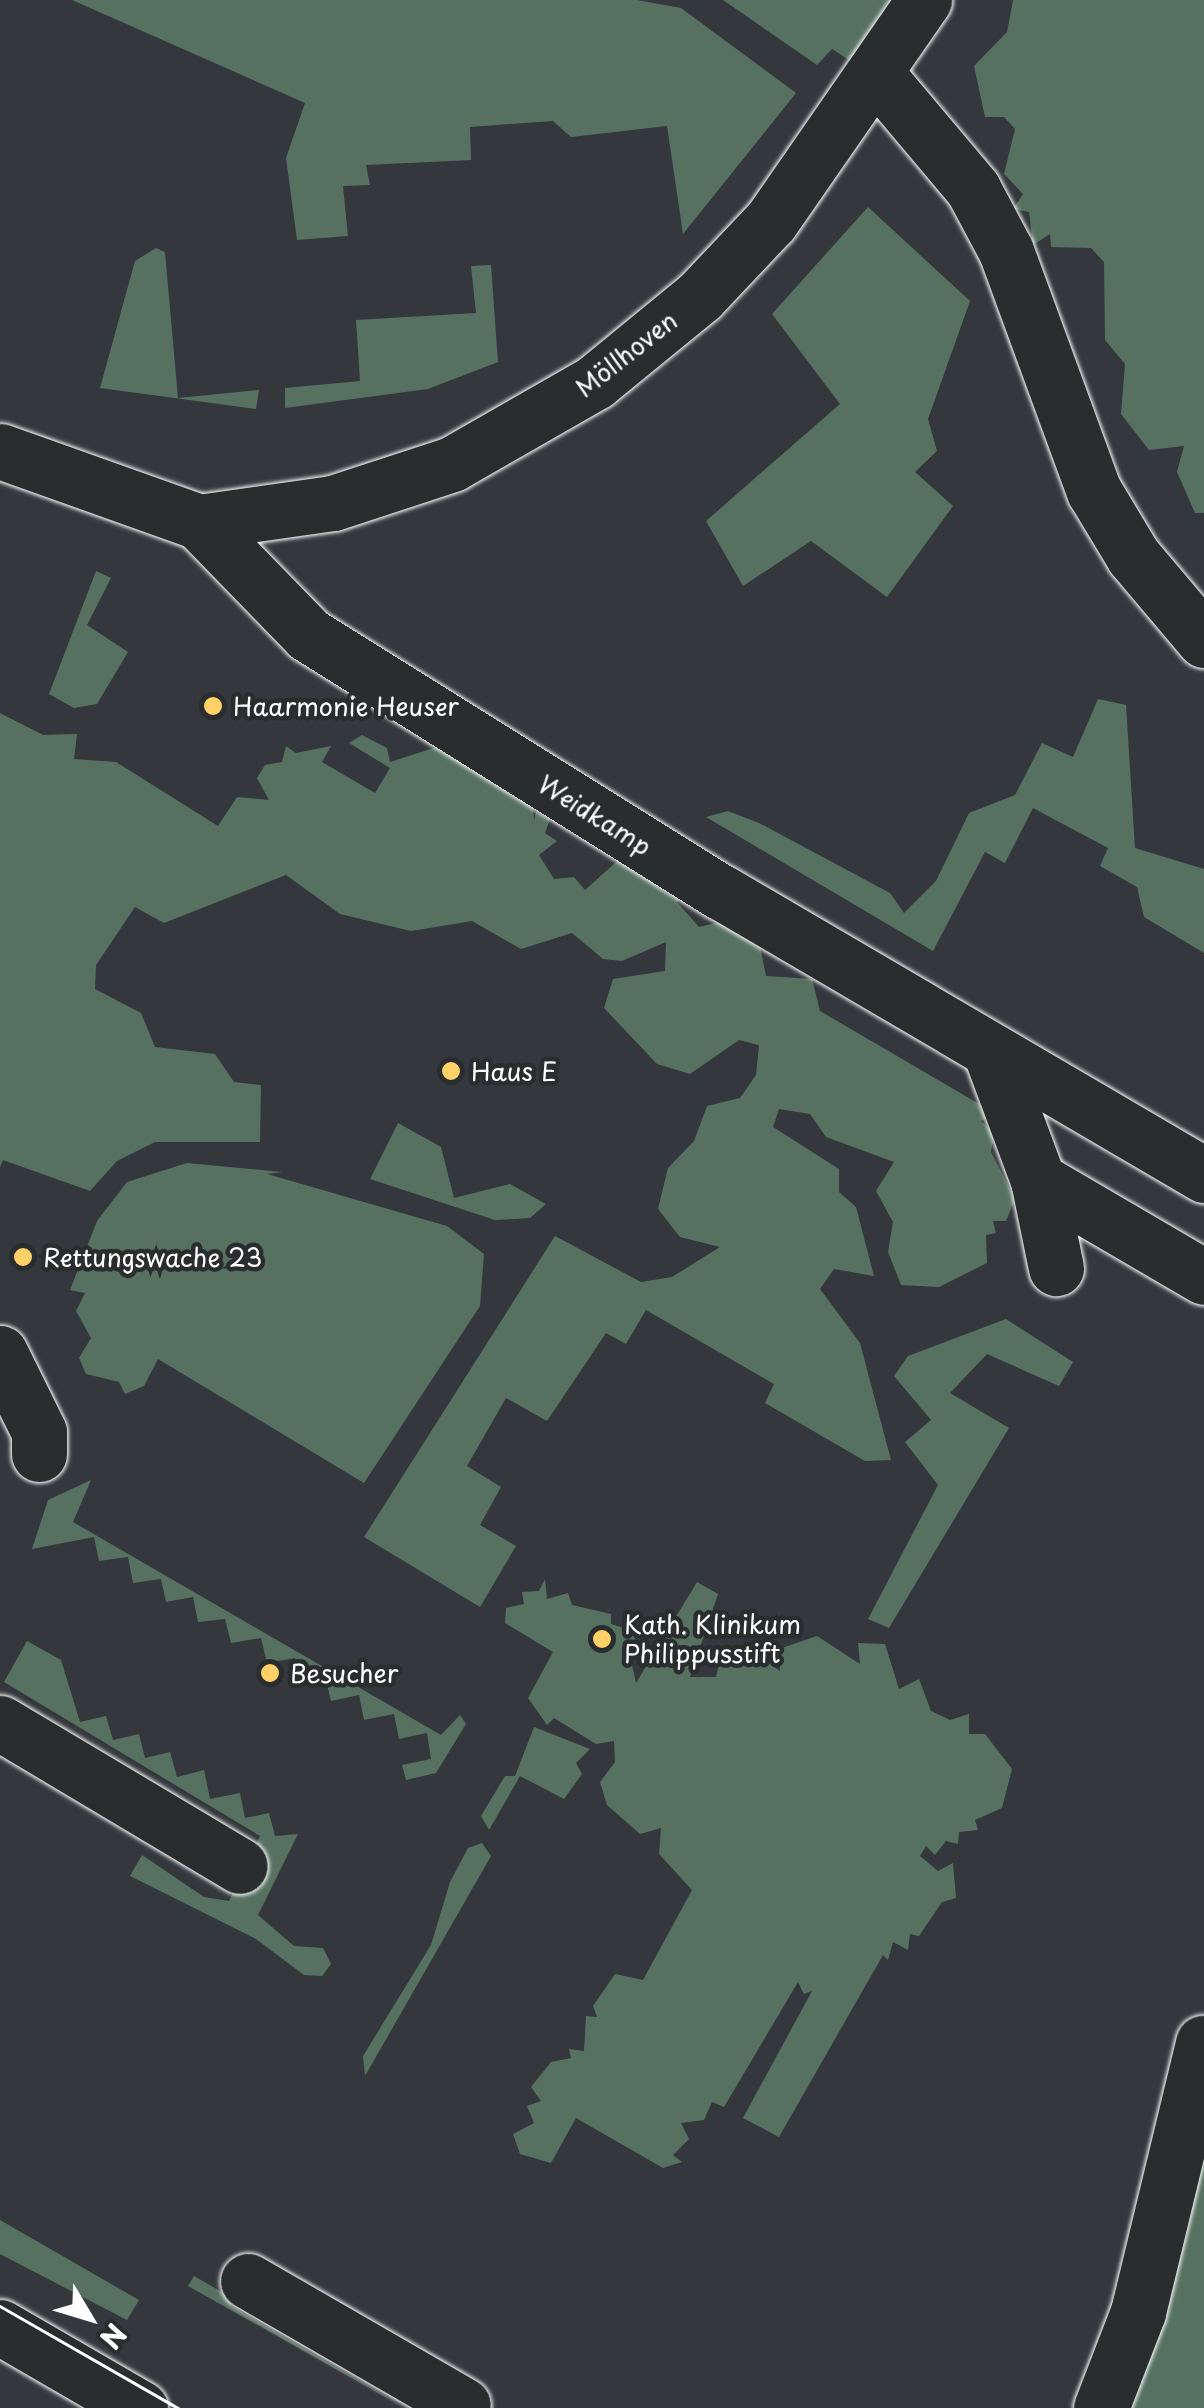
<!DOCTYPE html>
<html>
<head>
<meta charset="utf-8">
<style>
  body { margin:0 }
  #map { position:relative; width:1204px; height:2408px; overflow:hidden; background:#34383c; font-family:"Playpen Sans",sans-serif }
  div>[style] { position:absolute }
  .green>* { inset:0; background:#567160 }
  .roads { filter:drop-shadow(0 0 2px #fff) drop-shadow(0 0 2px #fff) }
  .minor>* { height:55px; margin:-27.5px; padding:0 27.5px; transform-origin:27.5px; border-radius:27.5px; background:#2a2d2e }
  .tram>* { height:2.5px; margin:-1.25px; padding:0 1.25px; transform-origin:1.25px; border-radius:1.25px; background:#fff }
  .dots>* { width:28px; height:28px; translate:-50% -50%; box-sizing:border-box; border:5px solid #2a2d2e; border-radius:50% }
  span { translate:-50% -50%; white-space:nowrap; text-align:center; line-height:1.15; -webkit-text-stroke:9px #2a2d2e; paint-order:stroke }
  .street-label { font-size:25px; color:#fff }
  .poi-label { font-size:25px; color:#fff }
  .left { translate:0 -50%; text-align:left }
  .north { position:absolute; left:40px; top:2268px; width:100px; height:100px; -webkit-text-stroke:8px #2a2d2e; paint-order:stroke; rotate:128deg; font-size:28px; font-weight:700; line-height:40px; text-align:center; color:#fff }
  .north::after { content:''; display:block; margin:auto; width:35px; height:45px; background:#fff; clip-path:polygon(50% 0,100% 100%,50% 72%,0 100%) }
</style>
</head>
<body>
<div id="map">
  <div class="green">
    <div style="clip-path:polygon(72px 0,637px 0,681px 8px,796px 93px,683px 234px,667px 126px,571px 137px,553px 121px,470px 127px,471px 160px,366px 165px,370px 185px,343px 186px,348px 236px,297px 240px,286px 158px,305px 103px)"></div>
    <div style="clip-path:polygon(723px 0,923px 0,873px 76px,832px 49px,817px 65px)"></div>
    <div style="clip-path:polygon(1013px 0,1204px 0,1204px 513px,1195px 513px,1177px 472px,1184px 446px,1149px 450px,1121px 414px,1125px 364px,1105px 340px,1104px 262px,1091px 248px,1051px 247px,1050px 234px,1033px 245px,1029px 212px,1013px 209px,1023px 194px,1004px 174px,1015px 129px,1004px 117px,985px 117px,974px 66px,1007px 32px)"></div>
    <div style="clip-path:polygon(868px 207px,970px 301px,928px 419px,937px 451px,915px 472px,953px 506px,887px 597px,811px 541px,743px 586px,706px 521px,840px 404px,772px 314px)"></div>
    <div style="clip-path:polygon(156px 248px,165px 252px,178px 398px,259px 390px,256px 409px,100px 388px,135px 261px)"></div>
    <div style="clip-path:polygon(491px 265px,498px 362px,428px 389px,285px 408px,285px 388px,360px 381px,356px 320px,476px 313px,471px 266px)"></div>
    <div style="clip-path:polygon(96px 571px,111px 578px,87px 625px,128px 652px,97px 704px,74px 708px,49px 694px)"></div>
    <div style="clip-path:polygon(1098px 699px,1126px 705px,1135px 848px,1204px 869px,1204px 953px,1144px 917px,1137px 887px,1100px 866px,1108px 848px,1033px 808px,1005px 863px,985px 852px,933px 951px,706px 817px,728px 811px,759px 823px,890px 893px,904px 913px,936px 881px,969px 813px,1015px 795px,1042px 743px,1073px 757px)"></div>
    <div style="clip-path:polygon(0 713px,43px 735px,77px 734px,74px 759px,116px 762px,218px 826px,237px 797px,269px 800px,257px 778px,265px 765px,282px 762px,286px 746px,296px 753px,331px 746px,322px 762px,375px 793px,390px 768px,349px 743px,362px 735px,387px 748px,390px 762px,443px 745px,515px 788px,510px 795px,533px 806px,534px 820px,536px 812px,550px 819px,545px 833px,557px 841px,539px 855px,554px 879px,574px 877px,585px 890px,624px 855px,669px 895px,683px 896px,677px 902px,699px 927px,720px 922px,759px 941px,766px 976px,812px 979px,820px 1011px,986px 1108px,990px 1117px,981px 1121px,994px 1133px,991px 1152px,1015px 1199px,1006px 1221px,993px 1221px,996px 1233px,986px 1235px,987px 1263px,939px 1287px,901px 1285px,888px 1252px,893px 1222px,876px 1191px,894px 1162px,826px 1137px,810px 1114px,779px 1109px,773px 1127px,839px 1169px,839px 1192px,856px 1207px,874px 1276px,834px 1269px,820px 1289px,860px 1343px,891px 1460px,865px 1461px,765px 1403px,774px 1384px,646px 1310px,626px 1344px,606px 1333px,547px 1421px,506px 1398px,467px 1466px,501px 1487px,480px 1525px,516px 1546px,480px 1607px,364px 1537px,555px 1236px,641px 1282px,672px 1277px,720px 1247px,680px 1237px,658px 1209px,668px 1168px,694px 1141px,707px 1106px,740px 1098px,756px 1075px,759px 1045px,739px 1040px,690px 1074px,657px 1064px,604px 1008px,613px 979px,665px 971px,666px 942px,622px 961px,603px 959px,572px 933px,521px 949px,472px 921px,411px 931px,340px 914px,286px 875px,164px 923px,135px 907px,96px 965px,95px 989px,141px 1013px,155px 1047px,215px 1054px,234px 1082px,261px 1085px,260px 1142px,155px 1142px,117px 1161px,90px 1191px,3px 1160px,0 1167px)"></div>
    <div style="clip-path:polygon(398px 1123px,441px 1147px,454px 1198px,510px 1184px,546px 1204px,530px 1218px,495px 1220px,370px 1179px)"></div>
    <div style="clip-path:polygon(187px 1163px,282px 1172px,267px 1174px,447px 1226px,484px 1254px,480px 1306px,364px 1483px,158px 1359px,144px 1386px,125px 1394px,119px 1382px,86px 1374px,79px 1358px,91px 1338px,76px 1311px,85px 1293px,70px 1290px,97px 1221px,127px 1182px)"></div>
    <div style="clip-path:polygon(1006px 1319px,1073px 1362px,1059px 1386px,987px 1354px,950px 1393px,1009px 1428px,889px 1628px,868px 1619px,938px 1485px,905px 1442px,931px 1420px,894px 1376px,908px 1356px)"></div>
    <div style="clip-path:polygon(91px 1480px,73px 1522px,441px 1735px,460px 1715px,466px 1724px,436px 1773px,406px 1780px,402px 1765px,431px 1759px,427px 1733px,399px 1739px,394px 1714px,364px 1720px,359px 1695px,331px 1701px,325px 1676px,300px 1682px,295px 1658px,267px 1663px,261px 1638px,231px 1643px,225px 1619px,198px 1622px,193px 1597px,166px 1602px,161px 1579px,133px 1583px,128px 1557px,99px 1561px,94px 1537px,32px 1549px,48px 1500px)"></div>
    <div style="clip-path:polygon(545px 1579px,547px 1599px,568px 1593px,572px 1605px,611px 1614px,611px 1624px,630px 1630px,643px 1653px,631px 1661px,636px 1683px,697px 1582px,718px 1594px,690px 1677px,716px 1677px,721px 1655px,762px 1658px,780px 1671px,779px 1649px,817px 1636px,860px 1664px,858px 1643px,885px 1644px,899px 1689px,919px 1679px,931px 1711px,950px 1720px,969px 1714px,969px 1734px,985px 1734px,1012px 1769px,1002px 1808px,975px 1820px,978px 1830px,959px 1832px,958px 1844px,946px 1841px,935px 1855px,926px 1846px,920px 1856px,938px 1871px,953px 1863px,956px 1898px,942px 1902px,919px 1936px,910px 1934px,908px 1950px,893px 1942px,888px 1960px,883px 1955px,779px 2137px,743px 2118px,812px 1991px,804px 1994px,798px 1982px,724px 2107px,712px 2102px,704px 2120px,681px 2123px,689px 2139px,673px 2155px,682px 2162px,663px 2168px,576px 2118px,551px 2163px,520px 2154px,513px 2134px,534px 2123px,527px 2106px,541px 2101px,531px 2087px,551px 2062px,571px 2058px,569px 2049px,584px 2051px,586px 2016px,597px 2017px,593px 2006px,615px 1974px,643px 1980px,692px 1890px,659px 1854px,661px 1828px,640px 1834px,607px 1805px,600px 1782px,615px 1762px,614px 1741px,596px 1744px,554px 1718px,547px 1725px,528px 1698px,553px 1652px,505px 1623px,506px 1608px,524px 1604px,522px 1592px,539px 1591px)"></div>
    <div style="clip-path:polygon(27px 1641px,61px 1660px,80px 1722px,106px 1716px,113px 1740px,139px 1734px,145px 1758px,170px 1752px,177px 1777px,204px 1770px,210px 1799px,240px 1793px,245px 1818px,269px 1813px,275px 1836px,298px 1834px,258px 1915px,294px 1946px,323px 1948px,331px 1964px,322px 1976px,304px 1975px,256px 1939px,130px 1876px,142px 1855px,204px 1897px,229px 1901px,260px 1836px,4px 1682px)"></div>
    <div style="clip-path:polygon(534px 1727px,590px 1749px,576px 1763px,582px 1774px,564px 1799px,520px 1776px,489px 1830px,481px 1816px,505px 1776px,515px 1776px)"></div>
    <div style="clip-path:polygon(482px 1843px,491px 1856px,365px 2076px,363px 2056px,431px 1945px,450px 1882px,468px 1848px)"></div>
    <div style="clip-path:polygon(1204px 2135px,1204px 2408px,1125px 2408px)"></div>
    <div style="clip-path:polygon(0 2220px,139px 2300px,127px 2320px,0 2254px)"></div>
    <div style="clip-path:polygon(194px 2276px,234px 2299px,231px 2306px,405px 2408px,188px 2286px)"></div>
  </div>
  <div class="roads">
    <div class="minor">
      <div style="left:878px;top:76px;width:148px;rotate:49.9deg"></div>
      <div style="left:973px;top:189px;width:70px;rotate:62deg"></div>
      <div style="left:1006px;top:251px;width:256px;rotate:69.9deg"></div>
      <div style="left:1094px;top:491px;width:76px;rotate:59deg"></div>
      <div style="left:1133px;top:556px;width:110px;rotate:49.8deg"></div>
      <div style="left:0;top:451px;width:211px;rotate:19.6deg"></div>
      <div style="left:199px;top:522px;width:158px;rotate:45.8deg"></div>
      <div style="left:309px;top:635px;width:486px;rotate:32deg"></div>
      <div style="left:721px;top:892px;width:560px;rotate:30.37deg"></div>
      <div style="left:199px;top:522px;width:135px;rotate:-8.1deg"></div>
      <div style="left:333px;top:503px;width:125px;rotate:-18.1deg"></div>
      <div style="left:452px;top:464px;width:165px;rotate:-29.8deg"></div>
      <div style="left:595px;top:382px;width:136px;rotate:-39.3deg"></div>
      <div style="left:700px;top:296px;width:103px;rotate:-46.6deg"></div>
      <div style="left:771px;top:221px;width:269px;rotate:-55.3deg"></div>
      <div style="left:990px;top:1051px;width:138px;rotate:69.6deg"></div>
      <div style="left:1038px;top:1180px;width:192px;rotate:30.3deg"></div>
      <div style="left:1038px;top:1180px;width:90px;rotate:78.4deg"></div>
      <div style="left:0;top:1353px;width:88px;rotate:63.7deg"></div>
      <div style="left:39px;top:1432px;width:22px;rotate:90deg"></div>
      <div style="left:0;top:1723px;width:279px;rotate:30.8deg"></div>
      <div style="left:248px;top:2281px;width:248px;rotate:30deg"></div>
      <div style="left:0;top:2327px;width:162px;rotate:30.1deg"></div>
      <div style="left:1101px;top:2408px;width:103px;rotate:-68.9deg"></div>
      <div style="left:1138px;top:2312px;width:277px;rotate:-76.4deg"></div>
    </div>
  </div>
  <div class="tram">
    <div style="left:0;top:2306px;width:205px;rotate:29.8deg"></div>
  </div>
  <div class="dots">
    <div style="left:213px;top:706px;background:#ffd166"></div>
    <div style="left:451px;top:1071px;background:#ffd166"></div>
    <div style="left:23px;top:1257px;background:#ffd166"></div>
    <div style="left:602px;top:1639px;background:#ffd166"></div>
    <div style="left:270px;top:1673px;background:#ffd166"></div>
  </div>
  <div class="street-label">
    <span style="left:626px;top:354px;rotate:-38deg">Möllhoven</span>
    <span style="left:595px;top:815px;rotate:32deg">Weidkamp</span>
  </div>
  <div class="poi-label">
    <span class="left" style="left:233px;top:706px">Haarmonie Heuser</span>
    <span class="left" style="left:471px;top:1071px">Haus E</span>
    <span class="left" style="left:43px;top:1257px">Rettungswache 23</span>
    <span class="left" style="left:624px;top:1639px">Kath. Klinikum<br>Philippusstift</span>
    <span class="left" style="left:290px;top:1673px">Besucher</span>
  </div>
  <div class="north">N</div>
</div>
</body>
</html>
